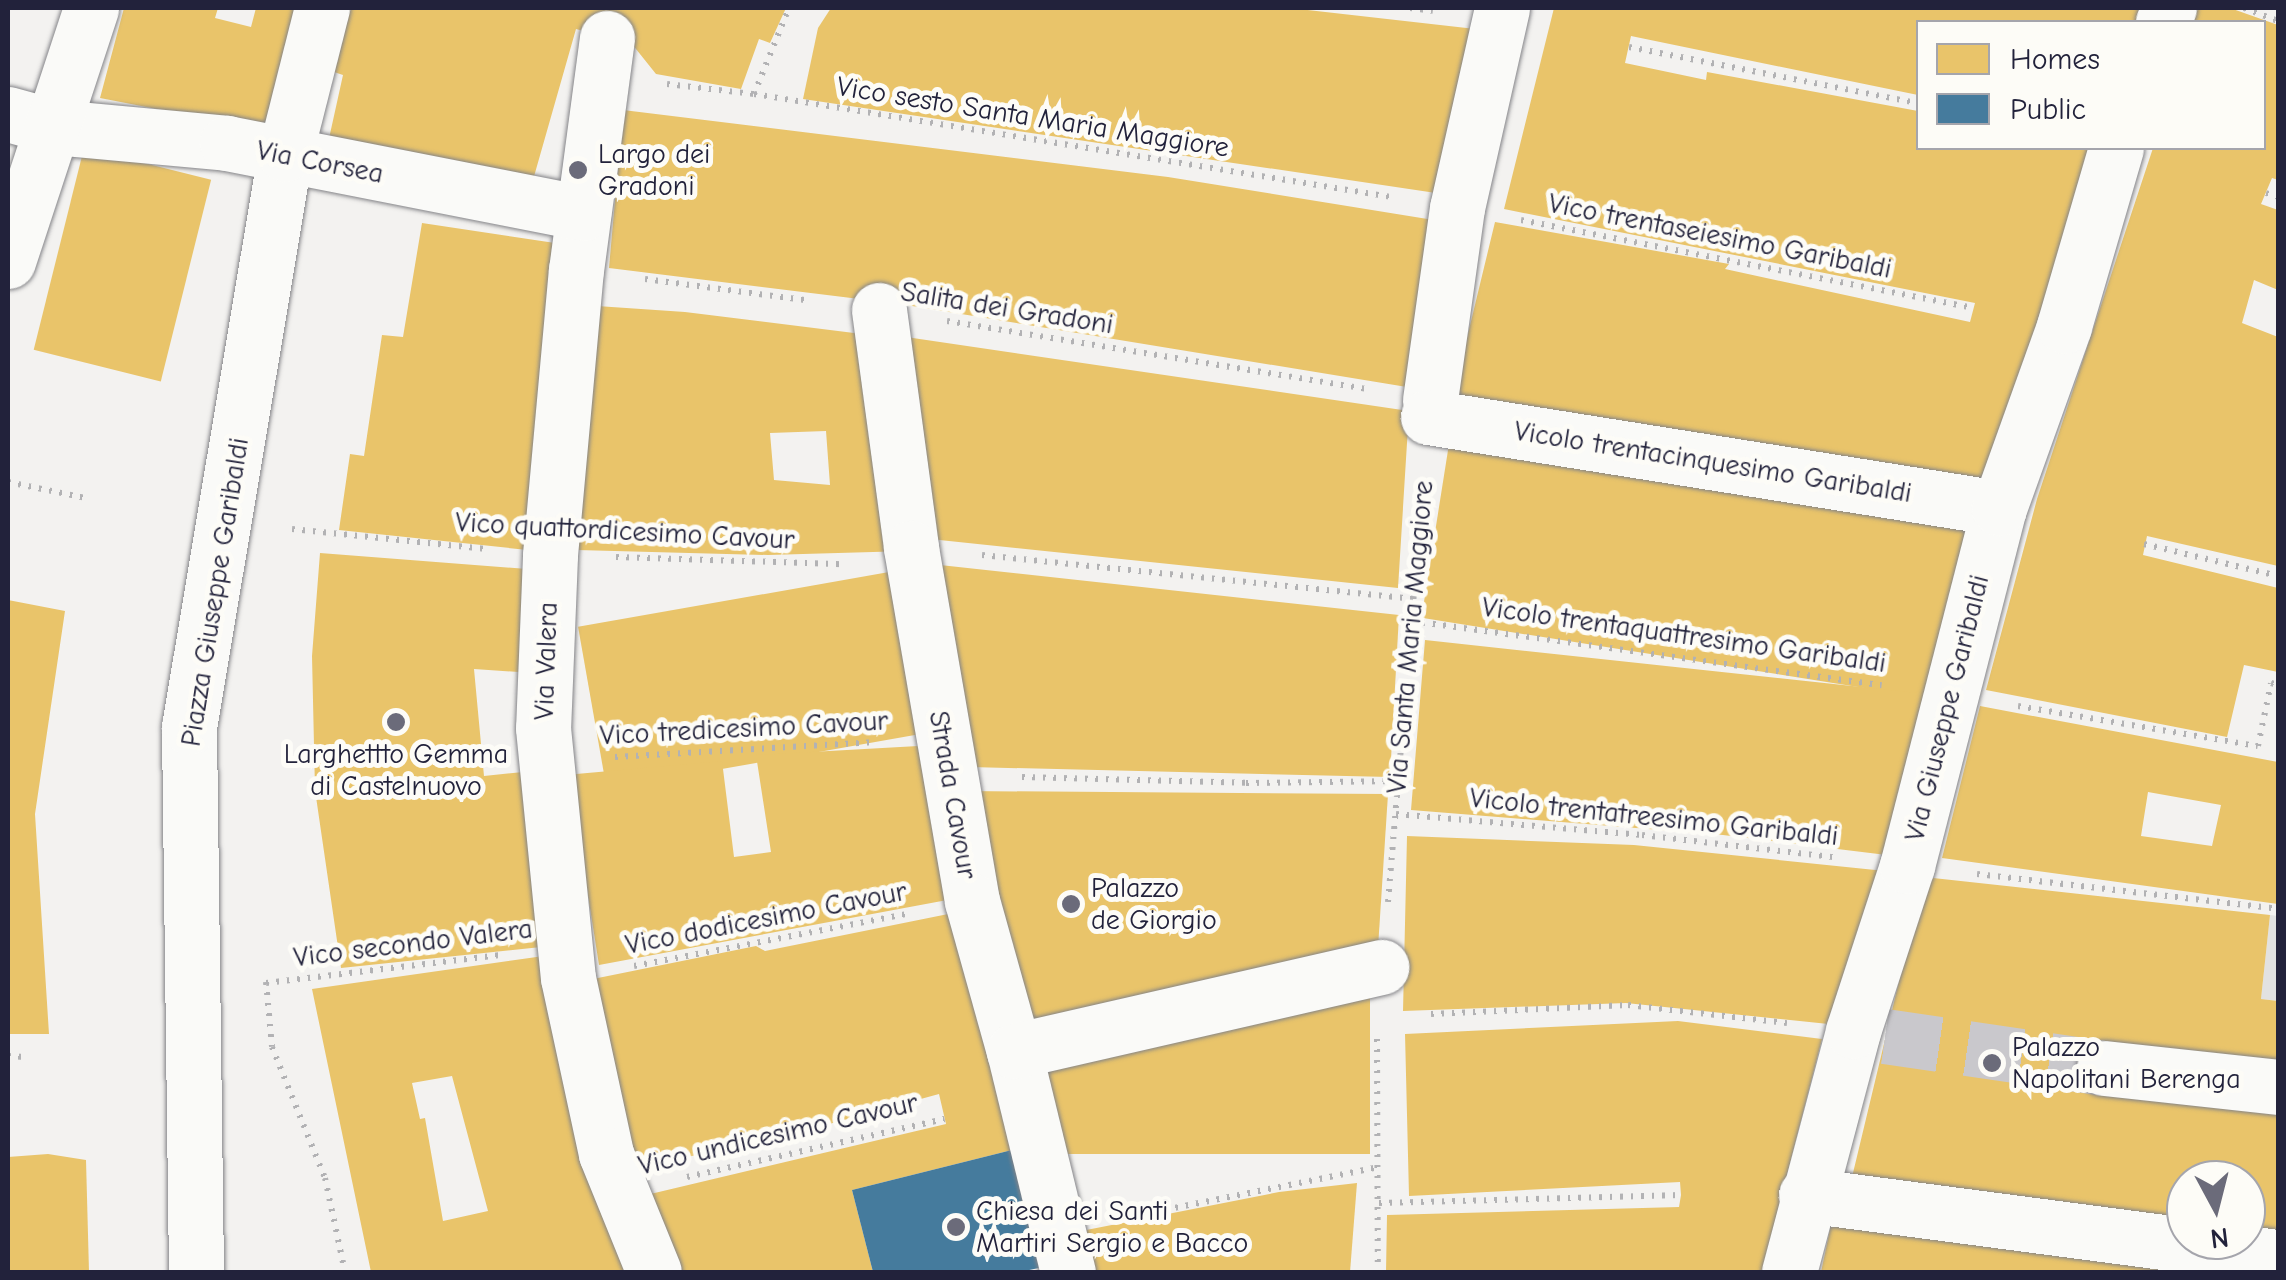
<!DOCTYPE html>
<html>
<head>
<meta charset="utf-8">
<style>
  body { margin:0 }
  #map { position:relative; width:2286px; height:1280px; overflow:hidden; background:#f3f2f0; font-family:"Comic Neue",sans-serif }
  div>[style] { position:absolute }
  .green>* { inset:0; background:#e2e2e1 }
  .homes>* { inset:0; background:#e9c46a; transform-origin:0 0 }
  .public>* { inset:0; background:#457b9d }
  .minor-tunnel>* { height:55px; margin-top:-27.5px; transform-origin:0; background:repeating-linear-gradient(90deg,#c9c8cc 0 55px,transparent 0 83px) }
  .path>* { height:6px; margin-top:-3px; transform-origin:0; background:repeating-linear-gradient(90deg,#b2b2b4 0 2.5px,transparent 0 10.5px) }
  .roads { filter:drop-shadow(0 0 2px #848488) drop-shadow(0 0 2px #848488) }
  .minor>* { height:55px; margin:-27.5px; padding:0 27.5px; transform-origin:27.5px; border-radius:27.5px; background:#fafaf8 }
  .dots>* { width:28px; height:28px; translate:-50% -50%; box-sizing:border-box; border:5px solid #fdfcf7; border-radius:50% }
  span { translate:-50% -50%; white-space:nowrap; text-align:center; line-height:1.15; -webkit-text-stroke:10px #fdfcf7; paint-order:stroke }
  .street-label { font-size:28px; color:#22223b }
  .poi-label { font-size:28px; color:#22223b }
  .left { translate:0 -50%; text-align:left }
  .frame { position:absolute; inset:0; border:10px solid #22223b; pointer-events:none }
  .legend { position:absolute; left:1916px; top:20px; width:350px; height:130px; box-sizing:border-box; background:#fdfcf7; border:2px solid #a5a5ac; margin:0; padding:12px 18px; list-style:none; font-size:30px; color:#22223b }
  .legend li { display:flex; align-items:center; gap:20px; height:50px }
  .legend b { width:50px; border:2px solid #a5a5ac }
  .north { position:absolute; left:2166px; top:1160px; width:100px; height:100px; box-sizing:border-box; background:#fdfcf7; border:2px solid #a5a5ac; border-radius:50%; rotate:173deg; font-size:28px; font-weight:700; line-height:40px; text-align:center; color:#22223b }
  .north::after { content:''; display:block; margin:auto; width:35px; height:45px; background:#6b6b7a; clip-path:polygon(50% 0,100% 100%,50% 72%,0 100%) }
</style>
</head>
<body>
<div id="map">
  <div class="green">
    <div style="clip-path:polygon(2270px 915px,2278px 916px,2278px 1001px,2261px 999px)"></div>
  </div>
  <div class="homes">
    <div style="clip-path:polygon(124px 8px,218px 8px,215px 18px,251px 27px,256px 8px,314px 8px,276px 132px,100px 98px)"></div>
    <div style="clip-path:polygon(348px 8px,786px 8px,770px 43px,759px 39px,741px 89px,656px 74px,632px 44px,576px 29px,531px 187px,328px 143px,343px 75px,328px 70px)"></div>
    <div style="clip-path:polygon(831px 8px,1290px 8px,1493px 31px,1456px 196px,803px 99px,818px 28px)"></div>
    <div style="clip-path:polygon(1554px 8px,2156px 8px,2151px 22px,1918px 22px,1918px 95px,1631px 36px,1625px 63px,1706px 80px,1707px 72px,1918px 111px,1918px 148px,2110px 148px,1995px 493px,1452px 400px,1495px 222px,1729px 264px,1725px 269px,1970px 322px,1975px 303px,1504px 209px)"></div>
    <div style="clip-path:polygon(2195px 8px,2230px 8px,2278px 25px,2278px 180px,2272px 178px,2261px 204px,2278px 210px,2278px 290px,2254px 280px,2242px 323px,2278px 337px,2278px 566px,2147px 536px,2143px 555px,2278px 588px,2278px 672px,2244px 665px,2227px 737px,1986px 690px,2037px 499px,2153px 148px,2264px 148px,2264px 22px,2191px 22px)"></div>
    <div style="clip-path:polygon(623px 110px,1168px 177px,1446px 222px,1419px 389px,900px 304px,609px 268px)"></div>
    <div style="left:84px;top:148px;width:131px;height:208px;rotate:14deg"></div>
    <div style="clip-path:polygon(422px 223px,575px 246px,547px 552px,339px 530px,350px 454px,364px 456px,382px 335px,403px 337px)"></div>
    <div style="clip-path:polygon(evenodd,597px 306px,685px 312px,878px 336px,908px 551px,768px 555px,577px 550px,597px 306px,826px 431px,830px 485px,774px 480px,770px 433px,826px 431px)"></div>
    <div style="clip-path:polygon(906px 337px,1409px 411px,1398px 588px,930px 539px)"></div>
    <div style="left:1449px;top:444px;width:544px;height:176px;rotate:9deg"></div>
    <div style="clip-path:polygon(320px 553px,540px 570px,533px 673px,474px 669px,484px 776px,543px 770px,560px 945px,341px 968px,315px 790px,312px 656px)"></div>
    <div style="clip-path:polygon(940px 565px,1399px 615px,1390px 777px,970px 767px)"></div>
    <div style="left:906px;top:569px;width:165px;height:333px;rotate:80deg"></div>
    <div style="clip-path:polygon(8px 600px,65px 611px,35px 814px,49px 1034px,8px 1034px)"></div>
    <div style="clip-path:polygon(1425px 640px,1945px 696px,1903px 857px,1723px 835px,1411px 810px)"></div>
    <div style="clip-path:polygon(evenodd,1980px 706px,2278px 762px,2278px 904px,1942px 858px,1980px 706px,2148px 792px,2221px 805px,2212px 846px,2141px 836px,2148px 792px)"></div>
    <div style="clip-path:polygon(936px 745px,958px 898px,599px 965px,587px 889px,580px 891px,565px 775px,722px 761px,734px 857px,771px 852px,756px 755px)"></div>
    <div style="clip-path:polygon(963px 791px,1388px 794px,1377px 963px,1027px 1041px)"></div>
    <div style="clip-path:polygon(1407px 836px,1634px 845px,1885px 871px,1838px 1025px,1626px 1003px,1403px 1011px)"></div>
    <div style="clip-path:polygon(1924px 877px,2270px 915px,2261px 999px,2278px 1001px,2278px 1246px,2246px 1242px,2246px 1180px,2186px 1180px,2186px 1236px,1847px 1198px)"></div>
    <div style="clip-path:polygon(968px 910px,1028px 1146px,852px 1190px,873px 1272px,671px 1272px,642px 1196px,946px 1124px,939px 1094px,767px 1141px,632px 1168px,593px 979px,756px 946px,765px 951px)"></div>
    <div style="clip-path:polygon(evenodd,558px 954px,645px 1272px,371px 1272px,312px 989px,558px 954px,452px 1076px,488px 1211px,443px 1221px,425px 1118px,420px 1119px,412px 1083px,452px 1076px)"></div>
    <div style="left:1370px;top:977px;width:177px;height:350px;rotate:90deg"></div>
    <div style="clip-path:polygon(1678px 1021px,1822px 1039px,1787px 1175px,1769px 1272px,1386px 1272px,1387px 1215px,1679px 1207px,1681px 1195px,1680px 1182px,1409px 1196px,1405px 1034px)"></div>
    <div style="clip-path:polygon(48px 1154px,86px 1160px,89px 1272px,8px 1272px,8px 1157px)"></div>
    <div style="clip-path:polygon(1357px 1183px,1350px 1272px,1080px 1272px,1071px 1233px,1279px 1192px)"></div>
    <div style="clip-path:polygon(1832px 1220px,2278px 1272px,1821px 1272px)"></div>
  </div>
  <div class="public">
    <div style="clip-path:polygon(1028px 1146px,1062px 1263px,1020px 1272px,873px 1272px,852px 1190px)"></div>
  </div>
  <div class="minor-tunnel">
    <div style="left:1885px;top:1036px;width:221px;rotate:8.3deg"></div>
  </div>
  <div class="path">
    <div style="left:1410px;top:8px;width:23px;rotate:7deg"></div>
    <div style="left:2244px;top:8px;width:36px;rotate:21deg"></div>
    <div style="left:1629px;top:47px;width:294px;rotate:11deg"></div>
    <div style="left:667px;top:84px;width:88px;rotate:6.6deg"></div>
    <div style="left:754px;top:94px;width:645px;rotate:9.18deg"></div>
    <div style="left:754px;top:94px;width:93px;rotate:-67.9deg"></div>
    <div style="left:2266px;top:193px;width:13px;rotate:18deg"></div>
    <div style="left:1521px;top:220px;width:460px;rotate:11deg"></div>
    <div style="left:645px;top:279px;width:167px;rotate:7.5deg"></div>
    <div style="left:947px;top:321px;width:423px;rotate:9.2deg"></div>
    <div style="left:8px;top:482px;width:80px;rotate:11.6deg"></div>
    <div style="left:292px;top:529px;width:193px;rotate:5.9deg"></div>
    <div style="left:2144px;top:544px;width:138px;rotate:13.4deg"></div>
    <div style="left:982px;top:555px;width:435px;rotate:5.8deg"></div>
    <div style="left:616px;top:557px;width:227px;rotate:1.8deg"></div>
    <div style="left:1412px;top:621px;width:474px;rotate:7.8deg"></div>
    <div style="left:2018px;top:706px;width:243px;rotate:9.5deg"></div>
    <div style="left:2258px;top:746px;width:64px;rotate:-78.3deg"></div>
    <div style="left:2271px;top:683px;width:7px;rotate:16deg"></div>
    <div style="left:615px;top:757px;width:262px;rotate:-3.3deg"></div>
    <div style="left:1022px;top:777px;width:224px;rotate:1.5deg"></div>
    <div style="left:1246px;top:783px;width:154px;rotate:-0.7deg"></div>
    <div style="left:1396px;top:814px;width:247px;rotate:4.9deg"></div>
    <div style="left:1642px;top:835px;width:199px;rotate:6.6deg"></div>
    <div style="left:1977px;top:874px;width:303px;rotate:6.6deg"></div>
    <div style="left:1388px;top:902px;width:417px;rotate:-85.2deg"></div>
    <div style="left:634px;top:966px;width:278px;rotate:-10.8deg"></div>
    <div style="left:266px;top:982px;width:65px;rotate:84.7deg"></div>
    <div style="left:272px;top:1047px;width:141px;rotate:68deg"></div>
    <div style="left:325px;top:1178px;width:96px;rotate:78deg"></div>
    <div style="left:266px;top:983px;width:236px;rotate:-6.8deg"></div>
    <div style="left:1431px;top:1014px;width:197px;rotate:-2.6deg"></div>
    <div style="left:1628px;top:1005px;width:160px;rotate:6.5deg"></div>
    <div style="left:1377px;top:1039px;width:233px;rotate:89.8deg"></div>
    <div style="left:8px;top:1056px;width:17px;rotate:3deg"></div>
    <div style="left:687px;top:1177px;width:264px;rotate:-12.7deg"></div>
    <div style="left:1379px;top:1203px;width:302px;rotate:-1.5deg"></div>
    <div style="left:1124px;top:1218px;width:260px;rotate:-11.3deg"></div>
  </div>
  <div class="roads">
    <div class="minor">
      <div style="left:2163px;top:22px;width:15px;rotate:-67deg"></div>
      <div style="left:607px;top:38px;width:233px;rotate:97.6deg"></div>
      <div style="left:576px;top:269px;width:288px;rotate:95.2deg"></div>
      <div style="left:550px;top:556px;width:172px;rotate:92.3deg"></div>
      <div style="left:543px;top:728px;width:251px;rotate:84.3deg"></div>
      <div style="left:568px;top:978px;width:180px;rotate:77.8deg"></div>
      <div style="left:606px;top:1154px;width:127px;rotate:67.9deg"></div>
      <div style="left:8px;top:114px;width:49px;rotate:15.5deg"></div>
      <div style="left:55px;top:127px;width:173px;rotate:5.3deg"></div>
      <div style="left:227px;top:143px;width:363px;rotate:11.1deg"></div>
      <div style="left:8px;top:261px;width:266px;rotate:-71.8deg"></div>
      <div style="left:879px;top:310px;width:240px;rotate:82.3deg"></div>
      <div style="left:911px;top:548px;width:358px;rotate:80.2deg"></div>
      <div style="left:972px;top:901px;width:156px;rotate:74.4deg"></div>
      <div style="left:1014px;top:1051px;width:228px;rotate:76.3deg"></div>
      <div style="left:1430px;top:400px;width:194px;rotate:-82deg"></div>
      <div style="left:1457px;top:208px;width:205px;rotate:-77.3deg"></div>
      <div style="left:1428px;top:417px;width:578px;rotate:9.06deg"></div>
      <div style="left:1014px;top:1051px;width:377px;rotate:-12.9deg"></div>
      <div style="left:2104px;top:1068px;width:175px;rotate:6.2deg"></div>
      <div style="left:1806px;top:1195px;width:476px;rotate:7.5deg"></div>
      <div style="left:196px;top:1272px;width:545px;rotate:-90.74deg"></div>
      <div style="left:189px;top:727px;width:581px;rotate:-80.49deg"></div>
      <div style="left:285px;top:154px;width:151px;rotate:-75.8deg"></div>
      <div style="left:1789px;top:1272px;width:249px;rotate:-75.1deg"></div>
      <div style="left:1853px;top:1031px;width:174px;rotate:-71.9deg"></div>
      <div style="left:1907px;top:866px;width:370px;rotate:-75.6deg"></div>
      <div style="left:1999px;top:508px;width:193px;rotate:-70.3deg"></div>
      <div style="left:2064px;top:326px;width:185px;rotate:-73.7deg"></div>
    </div>
  </div>
  <div class="dots">
    <div style="left:578px;top:170px;background:#6b6b7a"></div>
    <div style="left:396px;top:722px;background:#6b6b7a"></div>
    <div style="left:1071px;top:904px;background:#6b6b7a"></div>
    <div style="left:1992px;top:1063px;background:#6b6b7a"></div>
    <div style="left:956px;top:1227px;background:#6b6b7a"></div>
  </div>
  <div class="street-label">
    <span style="left:1033px;top:117px;rotate:9deg">Vico sesto Santa Maria Maggiore</span>
    <span style="left:320px;top:162px;rotate:11deg">Via Corsea</span>
    <span style="left:1720px;top:236px;rotate:11deg">Vico trentaseiesimo Garibaldi</span>
    <span style="left:1007px;top:308px;rotate:9deg">Salita dei Gradoni</span>
    <span style="left:1713px;top:462px;rotate:9deg">Vicolo trentacinquesimo Garibaldi</span>
    <span style="left:625px;top:531px;rotate:3deg">Vico quattordicesimo Cavour</span>
    <span style="left:215px;top:592px;rotate:-81deg">Piazza Giuseppe Garibaldi</span>
    <span style="left:1684px;top:635px;rotate:8deg">Vicolo trentaquattresimo Garibaldi</span>
    <span style="left:1410px;top:637px;rotate:-85deg">Via Santa Maria Maggiore</span>
    <span style="left:546px;top:661px;rotate:-88deg">Via Valera</span>
    <span style="left:1947px;top:708px;rotate:-76deg">Via Giuseppe Garibaldi</span>
    <span style="left:744px;top:728px;rotate:-3deg">Vico tredicesimo Cavour</span>
    <span style="left:953px;top:795px;rotate:80deg">Strada Cavour</span>
    <span style="left:1654px;top:817px;rotate:6deg">Vicolo trentatreesimo Garibaldi</span>
    <span style="left:766px;top:918px;rotate:-11deg">Vico dodicesimo Cavour</span>
    <span style="left:413px;top:943px;rotate:-7deg">Vico secondo Valera</span>
    <span style="left:778px;top:1134px;rotate:-13deg">Vico undicesimo Cavour</span>
  </div>
  <div class="poi-label">
    <span class="left" style="left:598px;top:170px">Largo dei<br>Gradoni</span>
    <span style="left:396px;top:770px">Larghettto Gemma<br>di Castelnuovo</span>
    <span class="left" style="left:1091px;top:904px">Palazzo<br>de Giorgio</span>
    <span class="left" style="left:2012px;top:1063px">Palazzo<br>Napolitani Berenga</span>
    <span class="left" style="left:976px;top:1227px">Chiesa dei Santi<br>Martiri Sergio e Bacco</span>
  </div>
  <div class="frame"></div>
  <ul class="legend">
  <li><b style="height:28px;background:#e9c46a"></b>Homes</li>
  <li><b style="height:28px;background:#457b9d"></b>Public</li>
  </ul>
  <div class="north">N</div>
</div>
</body>
</html>
